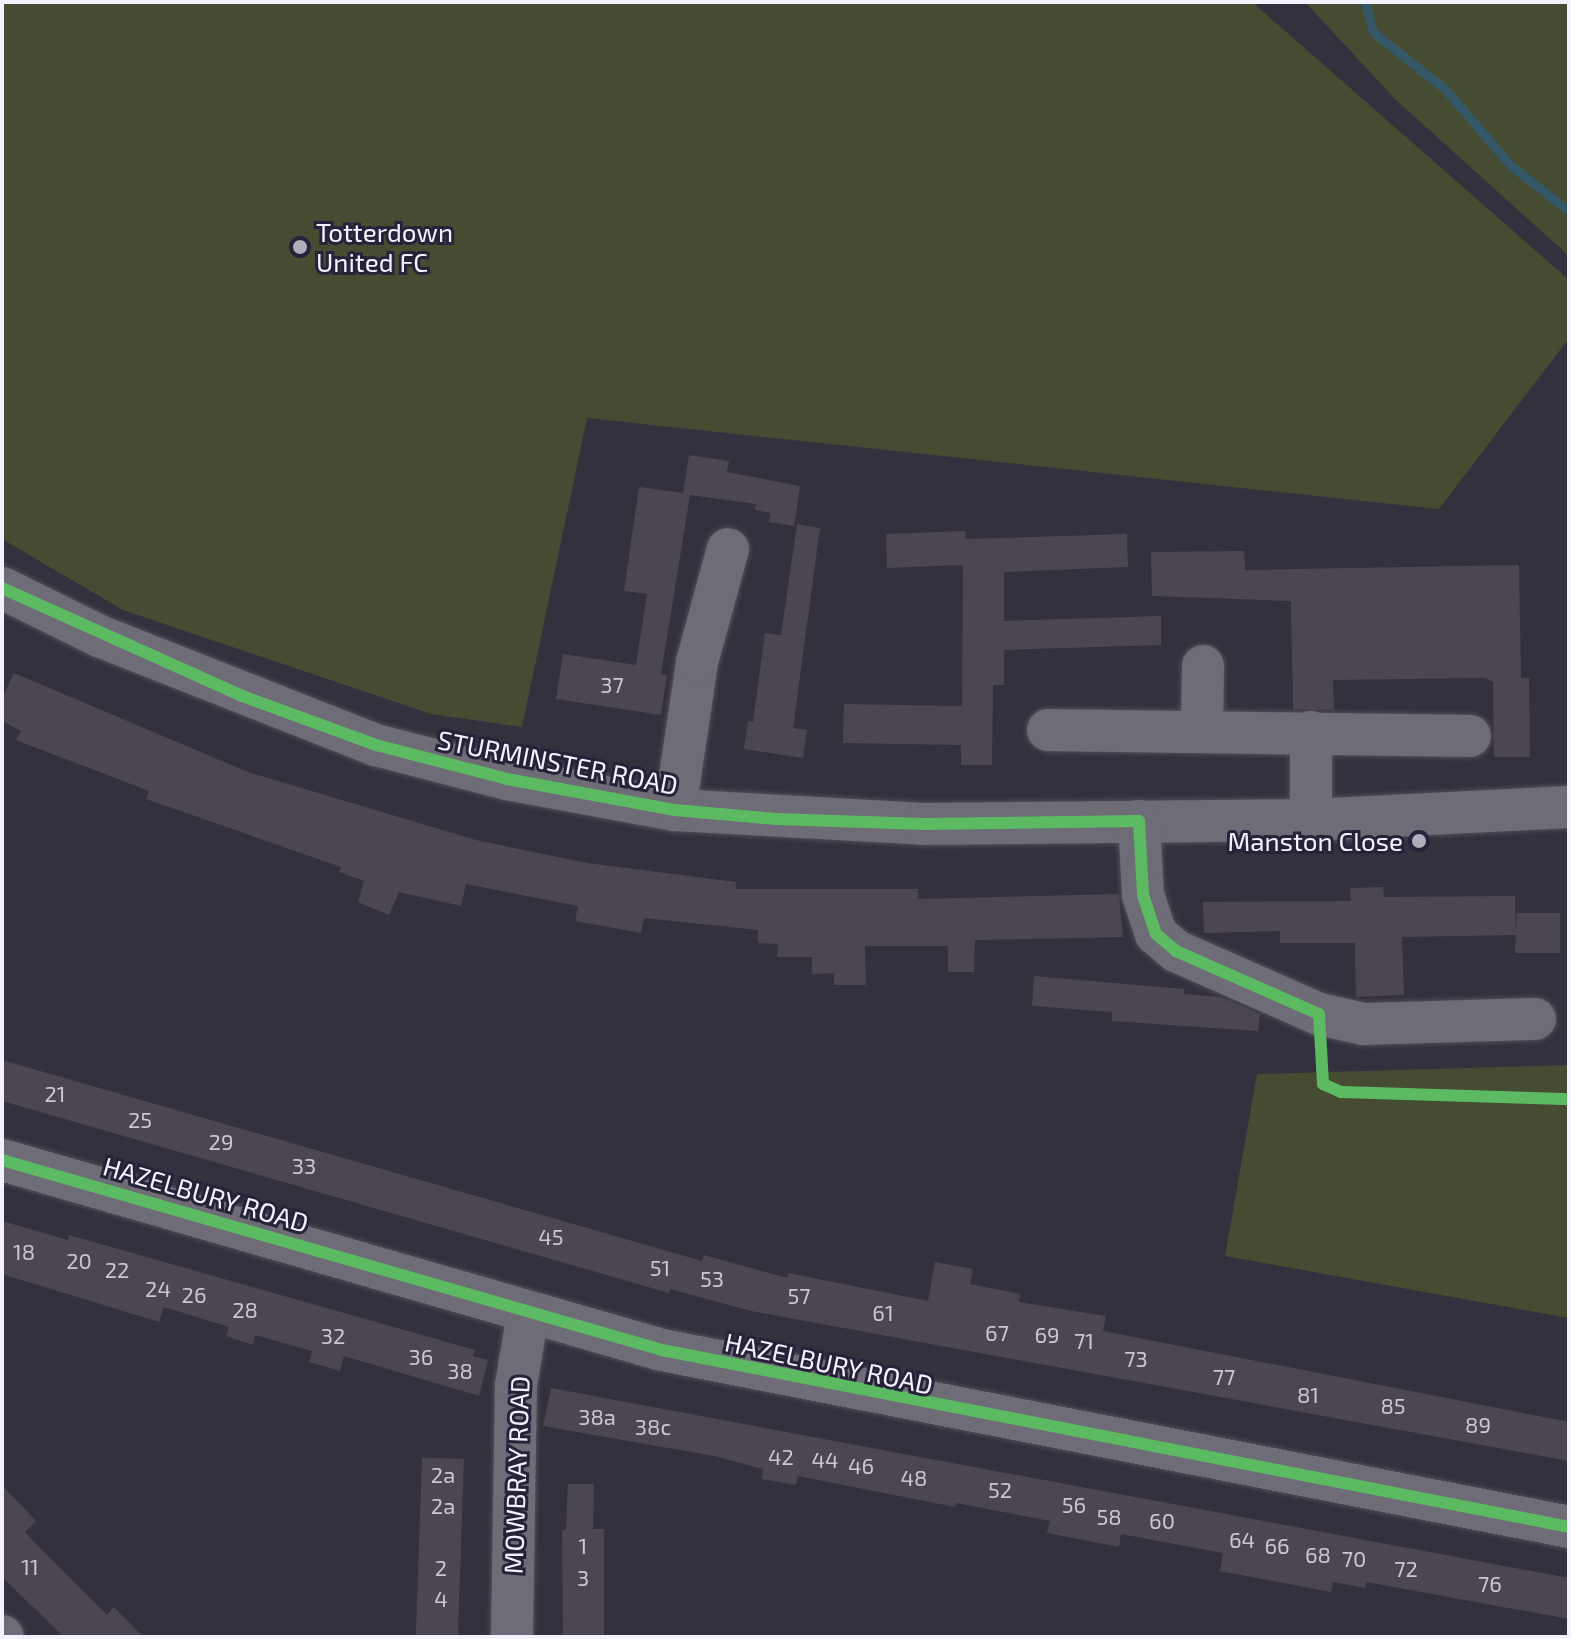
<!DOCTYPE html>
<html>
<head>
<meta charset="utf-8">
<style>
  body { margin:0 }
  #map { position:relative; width:1571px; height:1639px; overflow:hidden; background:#34313e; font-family:"Exo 2",sans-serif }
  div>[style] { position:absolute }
  .green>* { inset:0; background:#464c32 }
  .stream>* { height:9px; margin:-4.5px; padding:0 4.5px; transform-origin:4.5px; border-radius:4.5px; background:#355869 }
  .building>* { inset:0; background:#4c4650; transform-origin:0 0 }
  .roads { filter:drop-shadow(0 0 2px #504e58) drop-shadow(0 0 2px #504e58) }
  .minor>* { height:42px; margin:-21px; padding:0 21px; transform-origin:21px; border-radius:21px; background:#6e6c76 }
  .cycleway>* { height:12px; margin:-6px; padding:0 6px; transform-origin:6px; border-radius:6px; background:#5cba63 }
  .dots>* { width:22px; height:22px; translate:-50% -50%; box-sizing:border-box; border:4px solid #272239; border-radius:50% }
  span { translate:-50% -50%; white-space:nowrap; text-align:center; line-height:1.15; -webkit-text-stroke:6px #272239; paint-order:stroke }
  .number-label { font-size:22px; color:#c9c7d2 }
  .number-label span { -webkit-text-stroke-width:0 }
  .poi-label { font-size:26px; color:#f3f2fe }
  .left { translate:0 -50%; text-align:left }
  .right { translate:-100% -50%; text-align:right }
  .street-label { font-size:26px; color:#f3f2fe }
  .frame { position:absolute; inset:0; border:4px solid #f3f2fe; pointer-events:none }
</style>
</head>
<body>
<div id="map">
  <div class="green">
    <div style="clip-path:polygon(2px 2px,1252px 2px,1569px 280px,1569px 338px,1439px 509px,587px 418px,522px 727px,431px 714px,123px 610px,2px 539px)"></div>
    <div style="clip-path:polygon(1305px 2px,1569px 2px,1569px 256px,1396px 100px)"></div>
    <div style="clip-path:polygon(1569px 1065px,1569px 1318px,1225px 1256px,1257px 1074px)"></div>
  </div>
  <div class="stream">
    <div style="left:1365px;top:2px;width:31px;rotate:75deg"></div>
    <div style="left:1373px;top:32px;width:92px;rotate:38.4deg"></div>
    <div style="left:1445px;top:89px;width:101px;rotate:49.4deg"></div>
    <div style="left:1511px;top:166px;width:73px;rotate:37.8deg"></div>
  </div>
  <div class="building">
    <div style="clip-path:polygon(689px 455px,729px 461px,727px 472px,800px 486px,794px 526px,769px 522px,770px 513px,755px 510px,756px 504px,690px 495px,661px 674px,667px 675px,661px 715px,556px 699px,563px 654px,636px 665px,647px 594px,624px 591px,639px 487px,683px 493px)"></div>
    <div style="clip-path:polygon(797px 524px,820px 528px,793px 728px,807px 730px,803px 758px,744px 749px,748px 721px,753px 722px,765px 633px,781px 635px)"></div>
    <div style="clip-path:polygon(965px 531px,966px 539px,1127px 534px,1128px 567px,1004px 572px,1004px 621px,1161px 616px,1161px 645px,1004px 650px,1004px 685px,993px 685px,992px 765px,961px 765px,961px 745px,843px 743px,844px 704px,962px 706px,963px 565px,887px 568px,886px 534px)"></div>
    <div style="clip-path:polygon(1244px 551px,1245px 570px,1519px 565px,1521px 678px,1529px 678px,1530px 757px,1494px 757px,1493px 682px,1485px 678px,1333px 680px,1334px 710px,1293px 709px,1291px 601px,1152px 596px,1151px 552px)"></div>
    <div style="clip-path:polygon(14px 673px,248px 772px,476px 840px,587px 863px,736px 882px,736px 889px,918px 889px,918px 899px,1119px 894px,1123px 937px,975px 940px,974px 972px,948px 972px,948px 946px,865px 946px,866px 985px,834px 985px,834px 973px,812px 974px,812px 957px,777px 957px,778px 944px,758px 943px,758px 930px,644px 918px,641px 933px,575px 921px,578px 906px,466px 884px,461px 906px,399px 892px,389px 915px,358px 902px,364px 881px,339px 872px,341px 867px,146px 799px,149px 791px,16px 740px,21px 731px,2px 721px,2px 698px)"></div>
    <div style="clip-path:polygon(1383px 887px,1384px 897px,1515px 896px,1516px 931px,1517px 913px,1560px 913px,1560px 953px,1515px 953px,1516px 935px,1402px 937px,1404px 995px,1356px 997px,1355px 943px,1280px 943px,1280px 931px,1204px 933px,1203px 902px,1351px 901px,1350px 888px)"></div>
    <div style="clip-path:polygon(1034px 976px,1184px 989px,1184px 994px,1221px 997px,1260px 1014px,1258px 1031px,1112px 1021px,1112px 1012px,1032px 1006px)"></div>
    <div style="clip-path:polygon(2px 1060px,702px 1261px,704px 1255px,788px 1278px,788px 1273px,928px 1301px,935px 1262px,973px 1269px,970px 1284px,1020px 1294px,1019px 1302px,1106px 1316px,1103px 1331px,1569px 1422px,1569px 1461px,751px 1311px,670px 1289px,669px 1293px,2px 1101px)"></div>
    <div style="clip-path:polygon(2px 1221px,68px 1240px,69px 1235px,475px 1350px,473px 1356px,488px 1360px,479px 1396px,344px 1356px,340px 1371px,309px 1362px,312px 1351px,255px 1335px,253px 1345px,226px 1336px,229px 1327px,164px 1307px,159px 1322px,2px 1274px)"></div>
    <div style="clip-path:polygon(551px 1388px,1569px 1578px,1569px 1619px,1366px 1582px,1365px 1588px,1333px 1582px,1331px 1592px,1220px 1571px,1223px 1553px,1121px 1534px,1119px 1547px,1047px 1533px,1050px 1521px,956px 1503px,955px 1507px,798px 1476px,796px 1485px,762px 1479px,763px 1469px,714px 1456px,543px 1426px)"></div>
    <div style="left:464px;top:1459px;width:178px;height:42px;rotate:92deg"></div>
    <div style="clip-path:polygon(568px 1484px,594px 1484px,593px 1529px,604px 1529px,604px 1637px,563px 1637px,562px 1530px,566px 1530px)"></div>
    <div style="clip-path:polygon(2px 1485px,36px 1521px,25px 1532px,46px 1554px,107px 1615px,114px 1607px,143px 1637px,64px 1637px,2px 1577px)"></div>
  </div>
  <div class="roads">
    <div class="minor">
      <div style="left:2px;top:588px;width:108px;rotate:26.3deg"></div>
      <div style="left:99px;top:636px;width:298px;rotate:21.5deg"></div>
      <div style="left:376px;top:745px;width:135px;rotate:14.5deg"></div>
      <div style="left:507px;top:779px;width:171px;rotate:10.5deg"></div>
      <div style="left:675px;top:810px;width:249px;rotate:3.2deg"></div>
      <div style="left:924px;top:824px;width:387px;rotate:-0.6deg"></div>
      <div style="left:1311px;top:820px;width:258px;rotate:-2.9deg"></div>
      <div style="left:1048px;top:730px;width:422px;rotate:0.8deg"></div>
      <div style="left:1202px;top:731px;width:65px;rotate:-89.1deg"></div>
      <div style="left:1311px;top:732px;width:88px;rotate:90deg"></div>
      <div style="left:675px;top:810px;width:150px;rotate:-81.5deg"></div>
      <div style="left:697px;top:662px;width:117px;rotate:-74.7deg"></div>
      <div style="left:1139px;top:821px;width:74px;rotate:86.9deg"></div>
      <div style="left:1143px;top:895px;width:41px;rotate:71.6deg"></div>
      <div style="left:1156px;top:934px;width:26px;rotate:40deg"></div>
      <div style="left:1176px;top:951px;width:156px;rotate:23.8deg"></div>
      <div style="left:1319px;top:1014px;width:46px;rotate:12.5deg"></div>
      <div style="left:1364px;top:1024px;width:171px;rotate:-1.7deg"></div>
      <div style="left:2px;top:1160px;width:687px;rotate:16.06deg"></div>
      <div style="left:662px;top:1350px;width:924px;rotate:11.04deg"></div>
      <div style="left:2px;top:1636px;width:1px;rotate:45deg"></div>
      <div style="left:512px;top:1637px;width:252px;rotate:-89.1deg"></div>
      <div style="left:516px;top:1385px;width:72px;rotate:-80.4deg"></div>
    </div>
  </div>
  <div class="cycleway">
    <div style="left:2px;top:588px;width:263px;rotate:24.2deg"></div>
    <div style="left:242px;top:696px;width:143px;rotate:20.1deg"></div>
    <div style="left:376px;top:745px;width:135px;rotate:14.5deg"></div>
    <div style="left:507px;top:779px;width:171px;rotate:10.5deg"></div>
    <div style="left:675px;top:810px;width:101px;rotate:5.1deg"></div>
    <div style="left:776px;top:819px;width:148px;rotate:1.9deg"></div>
    <div style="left:924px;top:824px;width:215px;rotate:-0.8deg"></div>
    <div style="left:1139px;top:821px;width:74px;rotate:86.9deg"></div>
    <div style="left:1143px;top:895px;width:41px;rotate:71.6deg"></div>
    <div style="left:1156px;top:934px;width:26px;rotate:40deg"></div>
    <div style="left:1176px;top:951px;width:156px;rotate:23.8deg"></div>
    <div style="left:1319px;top:1014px;width:70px;rotate:86.7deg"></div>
    <div style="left:1323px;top:1084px;width:20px;rotate:24deg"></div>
    <div style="left:1341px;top:1092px;width:228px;rotate:1.8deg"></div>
    <div style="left:2px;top:1160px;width:687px;rotate:16.06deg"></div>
    <div style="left:662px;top:1350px;width:924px;rotate:11.04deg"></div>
  </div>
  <div class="dots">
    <div style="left:300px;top:247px;background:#b0aebb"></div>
    <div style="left:1419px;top:841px;background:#b0aebb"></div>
  </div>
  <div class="number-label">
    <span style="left:612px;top:685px">37</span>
    <span style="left:55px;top:1094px">21</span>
    <span style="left:140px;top:1120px">25</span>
    <span style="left:221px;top:1142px">29</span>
    <span style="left:304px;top:1166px">33</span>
    <span style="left:551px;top:1237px">45</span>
    <span style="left:24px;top:1252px">18</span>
    <span style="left:79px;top:1261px">20</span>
    <span style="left:660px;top:1268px">51</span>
    <span style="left:117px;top:1270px">22</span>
    <span style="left:712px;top:1279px">53</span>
    <span style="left:158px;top:1289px">24</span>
    <span style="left:194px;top:1295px">26</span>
    <span style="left:799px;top:1296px">57</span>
    <span style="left:245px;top:1310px">28</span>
    <span style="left:883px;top:1313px">61</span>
    <span style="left:997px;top:1333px">67</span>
    <span style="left:1047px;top:1335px">69</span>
    <span style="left:333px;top:1336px">32</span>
    <span style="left:1084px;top:1341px">71</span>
    <span style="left:421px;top:1357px">36</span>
    <span style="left:1136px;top:1359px">73</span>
    <span style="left:460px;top:1371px">38</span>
    <span style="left:1224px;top:1377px">77</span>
    <span style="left:1308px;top:1395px">81</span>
    <span style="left:1393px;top:1406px">85</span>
    <span style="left:597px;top:1417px">38a</span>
    <span style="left:1478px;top:1425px">89</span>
    <span style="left:653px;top:1427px">38c</span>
    <span style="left:781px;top:1457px">42</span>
    <span style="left:825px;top:1460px">44</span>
    <span style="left:861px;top:1466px">46</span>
    <span style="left:443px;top:1475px">2a</span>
    <span style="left:914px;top:1478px">48</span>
    <span style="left:1000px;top:1490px">52</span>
    <span style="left:1074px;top:1505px">56</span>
    <span style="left:443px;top:1506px">2a</span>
    <span style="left:1109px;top:1517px">58</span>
    <span style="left:1162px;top:1521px">60</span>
    <span style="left:1242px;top:1540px">64</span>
    <span style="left:583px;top:1546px">1</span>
    <span style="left:1277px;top:1546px">66</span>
    <span style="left:1318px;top:1555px">68</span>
    <span style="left:1354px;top:1559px">70</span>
    <span style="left:30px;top:1567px">11</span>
    <span style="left:441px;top:1568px">2</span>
    <span style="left:1406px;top:1569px">72</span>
    <span style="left:583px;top:1578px">3</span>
    <span style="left:1490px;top:1584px">76</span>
    <span style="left:441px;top:1599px">4</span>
  </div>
  <div class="poi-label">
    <span class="left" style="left:316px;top:247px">Totterdown<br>United FC</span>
    <span class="right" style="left:1403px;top:841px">Manston Close</span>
  </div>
  <div class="street-label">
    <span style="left:558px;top:762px;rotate:11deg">STURMINSTER ROAD</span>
    <span style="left:206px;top:1194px;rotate:16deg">HAZELBURY ROAD</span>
    <span style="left:829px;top:1363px;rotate:12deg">HAZELBURY ROAD</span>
    <span style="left:516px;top:1475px;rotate:-88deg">MOWBRAY ROAD</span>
  </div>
  <div class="frame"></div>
</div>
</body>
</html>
